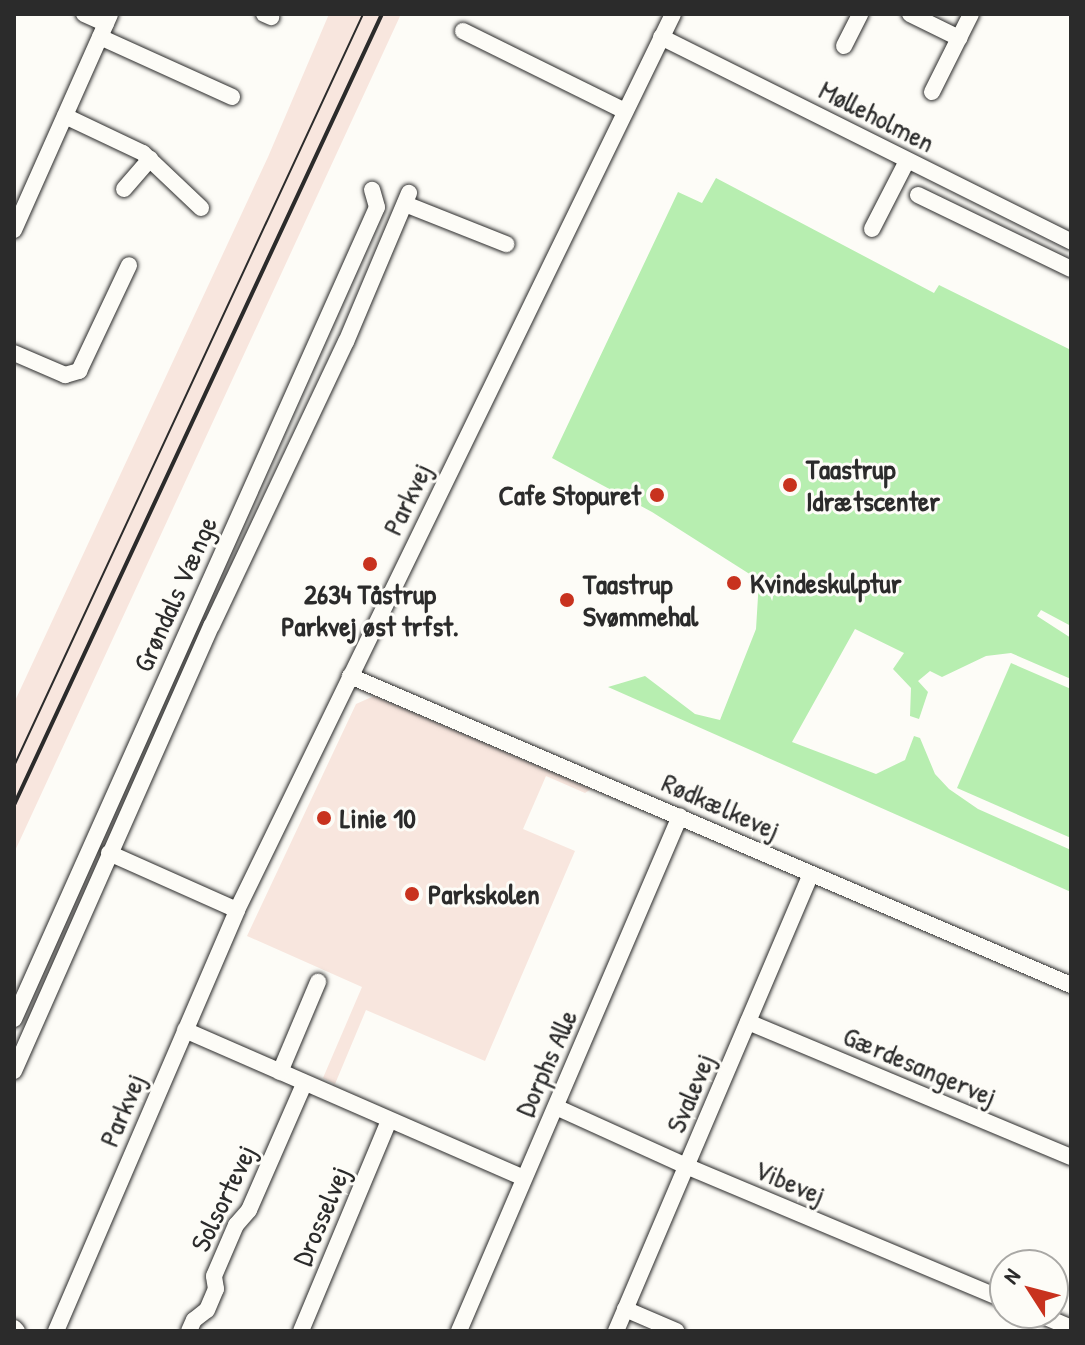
<!DOCTYPE html>
<html>
<head>
<meta charset="utf-8">
<style>
  body { margin:0 }
  #map { position:relative; width:1085px; height:1345px; overflow:hidden; background:#fdfcf7; font-family:"Patrick Hand",sans-serif }
  div>[style] { position:absolute }
  .built>* { inset:0; background:#f8e6de }
  .green>* { inset:0; background:#b7eeb0 }
  .roads { filter:drop-shadow(0 0 2px #2b2b2b) drop-shadow(0 0 2px #2b2b2b) }
  .minor>* { height:16px; margin:-8px; padding:0 8px; transform-origin:8px; border-radius:8px; background:#fdfcf7 }
  .tram>* { height:2px; margin:-1px; padding:0 1px; transform-origin:1px; border-radius:1px; background:#2b2b2b }
  .rail>* { height:4px; margin:-2px; padding:0 2px; transform-origin:2px; border-radius:2px; background:#2b2b2b }
  .dots>* { width:22px; height:22px; translate:-50% -50%; box-sizing:border-box; border:4px solid #fdfcf7; border-radius:50% }
  span { translate:-50% -50%; white-space:nowrap; text-align:center; line-height:1.15; -webkit-text-stroke:6px #fdfcf7; paint-order:stroke }
  .street-label { font-size:28px; color:#2b2b2b }
  .poi-label { font-size:28px; color:#2b2b2b; font-weight:700 }
  .left { translate:0 -50%; text-align:left }
  .right { translate:-100% -50%; text-align:right }
  .frame { position:absolute; inset:0; border:16px solid #2b2b2b; pointer-events:none }
  .north { position:absolute; left:989px; top:1249px; width:80px; height:80px; box-sizing:border-box; background:#fdfcf7; border:2px solid #a9a8a5; border-radius:50%; rotate:306deg; font-size:22px; font-weight:700; line-height:32px; text-align:center; color:#2b2b2b }
  .north::after { content:''; display:block; margin:auto; width:28px; height:36px; background:#c8321e; clip-path:polygon(50% 0,100% 100%,50% 72%,0 100%) }
</style>
</head>
<body>
<div id="map">
  <div class="built">
    <div style="clip-path:polygon(329px 14px,401px 14px,14px 853px,14px 703px,268px 157px)"></div>
    <div style="clip-path:polygon(374px 696px,591px 789px,585px 793px,546px 776px,523px 829px,575px 851px,485px 1061px,366px 1010px,335px 1084px,323px 1078px,362px 987px,247px 936px,356px 704px)"></div>
  </div>
  <div class="green">
    <div style="clip-path:polygon(716px 178px,934px 293px,939px 285px,1071px 350px,1071px 626px,1041px 610px,1037px 616px,1071px 638px,1071px 679px,1011px 653px,986px 656px,942px 677px,930px 671px,918px 681px,928px 692px,919px 719px,910px 716px,911px 688px,893px 669px,904px 653px,855px 629px,792px 742px,876px 774px,905px 760px,914px 736px,920px 738px,935px 774px,949px 789px,978px 809px,1071px 850px,1071px 892px,608px 687px,645px 676px,695px 714px,720px 720px,756px 629px,759px 580px,652px 512px,552px 458px,678px 192px,702px 203px)"></div>
    <div style="clip-path:polygon(1011px 663px,1071px 689px,1071px 838px,957px 788px)"></div>
  </div>
  <div class="roads">
    <div class="minor">
      <div style="left:84px;top:14px;width:24px;rotate:24deg"></div>
      <div style="left:264px;top:14px;width:8px;rotate:23deg"></div>
      <div style="left:910px;top:14px;width:55px;rotate:26.1deg"></div>
      <div style="left:463px;top:31px;width:181px;rotate:26.3deg"></div>
      <div style="left:100px;top:37px;width:145px;rotate:24.4deg"></div>
      <div style="left:661px;top:37px;width:458px;rotate:26.5deg"></div>
      <div style="left:844px;top:46px;width:36px;rotate:-63deg"></div>
      <div style="left:932px;top:92px;width:87px;rotate:-63.4deg"></div>
      <div style="left:65px;top:116px;width:86px;rotate:25.4deg"></div>
      <div style="left:143px;top:153px;width:80px;rotate:43.5deg"></div>
      <div style="left:124px;top:189px;width:40px;rotate:-49deg"></div>
      <div style="left:918px;top:195px;width:170px;rotate:25.8deg"></div>
      <div style="left:405px;top:204px;width:109px;rotate:21.6deg"></div>
      <div style="left:872px;top:229px;width:76px;rotate:-62.8deg"></div>
      <div style="left:14px;top:230px;width:236px;rotate:-66deg"></div>
      <div style="left:14px;top:353px;width:56px;rotate:23.3deg"></div>
      <div style="left:65px;top:375px;width:15px;rotate:-16deg"></div>
      <div style="left:79px;top:371px;width:117px;rotate:-64.7deg"></div>
      <div style="left:350px;top:676px;width:784px;rotate:23.2deg"></div>
      <div style="left:109px;top:853px;width:140px;rotate:24deg"></div>
      <div style="left:14px;top:1019px;width:889px;rotate:-65.91deg"></div>
      <div style="left:377px;top:207px;width:18px;rotate:-106deg"></div>
      <div style="left:748px;top:1022px;width:350px;rotate:22.7deg"></div>
      <div style="left:185px;top:1030px;width:369px;rotate:23.6deg"></div>
      <div style="left:14px;top:1071px;width:488px;rotate:-66.1deg"></div>
      <div style="left:212px;top:625px;width:313px;rotate:-64.7deg"></div>
      <div style="left:346px;top:342px;width:162px;rotate:-67.1deg"></div>
      <div style="left:280px;top:1072px;width:98px;rotate:-67.1deg"></div>
      <div style="left:556px;top:1107px;width:143px;rotate:24.4deg"></div>
      <div style="left:686px;top:1166px;width:346px;rotate:22.8deg"></div>
      <div style="left:625px;top:1309px;width:56px;rotate:23.3deg"></div>
      <div style="left:1036px;top:1313px;width:38px;rotate:23deg"></div>
      <div style="left:14px;top:1328px;width:4px;rotate:45deg"></div>
      <div style="left:56px;top:1331px;width:458px;rotate:-66.7deg"></div>
      <div style="left:237px;top:910px;width:996px;rotate:-64.05deg"></div>
      <div style="left:189px;top:1331px;width:12px;rotate:-66deg"></div>
      <div style="left:194px;top:1320px;width:16px;rotate:-38deg"></div>
      <div style="left:207px;top:1310px;width:23px;rotate:-67deg"></div>
      <div style="left:216px;top:1289px;width:13px;rotate:-99deg"></div>
      <div style="left:214px;top:1276px;width:56px;rotate:-66.7deg"></div>
      <div style="left:236px;top:1225px;width:20px;rotate:-49deg"></div>
      <div style="left:249px;top:1210px;width:137px;rotate:-66.4deg"></div>
      <div style="left:301px;top:1331px;width:228px;rotate:-67.3deg"></div>
      <div style="left:459px;top:1331px;width:560px;rotate:-66.77deg"></div>
      <div style="left:616px;top:1331px;width:497px;rotate:-66.9deg"></div>
    </div>
  </div>
  <div class="tram">
    <div style="left:14px;top:766px;width:829px;rotate:-65.1deg"></div>
  </div>
  <div class="rail">
    <div style="left:14px;top:805px;width:872px;rotate:-65.05deg"></div>
  </div>
  <div class="dots">
    <div style="left:790px;top:485px;background:#c8321e"></div>
    <div style="left:657px;top:495px;background:#c8321e"></div>
    <div style="left:370px;top:564px;background:#c8321e"></div>
    <div style="left:734px;top:583px;background:#c8321e"></div>
    <div style="left:567px;top:600px;background:#c8321e"></div>
    <div style="left:324px;top:818px;background:#c8321e"></div>
    <div style="left:412px;top:894px;background:#c8321e"></div>
  </div>
  <div class="street-label">
    <span style="left:877px;top:116px;rotate:27deg">Mølleholmen</span>
    <span style="left:407px;top:499px;rotate:-64deg">Parkvej</span>
    <span style="left:175px;top:594px;rotate:-66deg">Grøndals Vænge</span>
    <span style="left:721px;top:806px;rotate:24deg">Rødkælkevej</span>
    <span style="left:546px;top:1063px;rotate:-66deg">Dorphs Alle</span>
    <span style="left:920px;top:1066px;rotate:23deg">Gærdesangervej</span>
    <span style="left:690px;top:1093px;rotate:-67deg">Svalevej</span>
    <span style="left:122px;top:1110px;rotate:-67deg">Parkvej</span>
    <span style="left:790px;top:1182px;rotate:23deg">Vibevej</span>
    <span style="left:223px;top:1198px;rotate:-64deg">Solsortevej</span>
    <span style="left:321px;top:1216px;rotate:-67deg">Drosselvej</span>
  </div>
  <div class="poi-label">
    <span class="left" style="left:806px;top:485px">Taastrup<br>Idrætscenter</span>
    <span class="right" style="left:641px;top:495px">Cafe Stopuret</span>
    <span class="left" style="left:750px;top:583px">Kvindeskulptur</span>
    <span class="left" style="left:583px;top:600px">Taastrup<br>Svømmehal</span>
    <span style="left:370px;top:610px">2634 Tåstrup<br>Parkvej øst trfst.</span>
    <span class="left" style="left:340px;top:818px">Linie 10</span>
    <span class="left" style="left:428px;top:894px">Parkskolen</span>
  </div>
  <div class="frame"></div>
  <div class="north">N</div>
</div>
</body>
</html>
